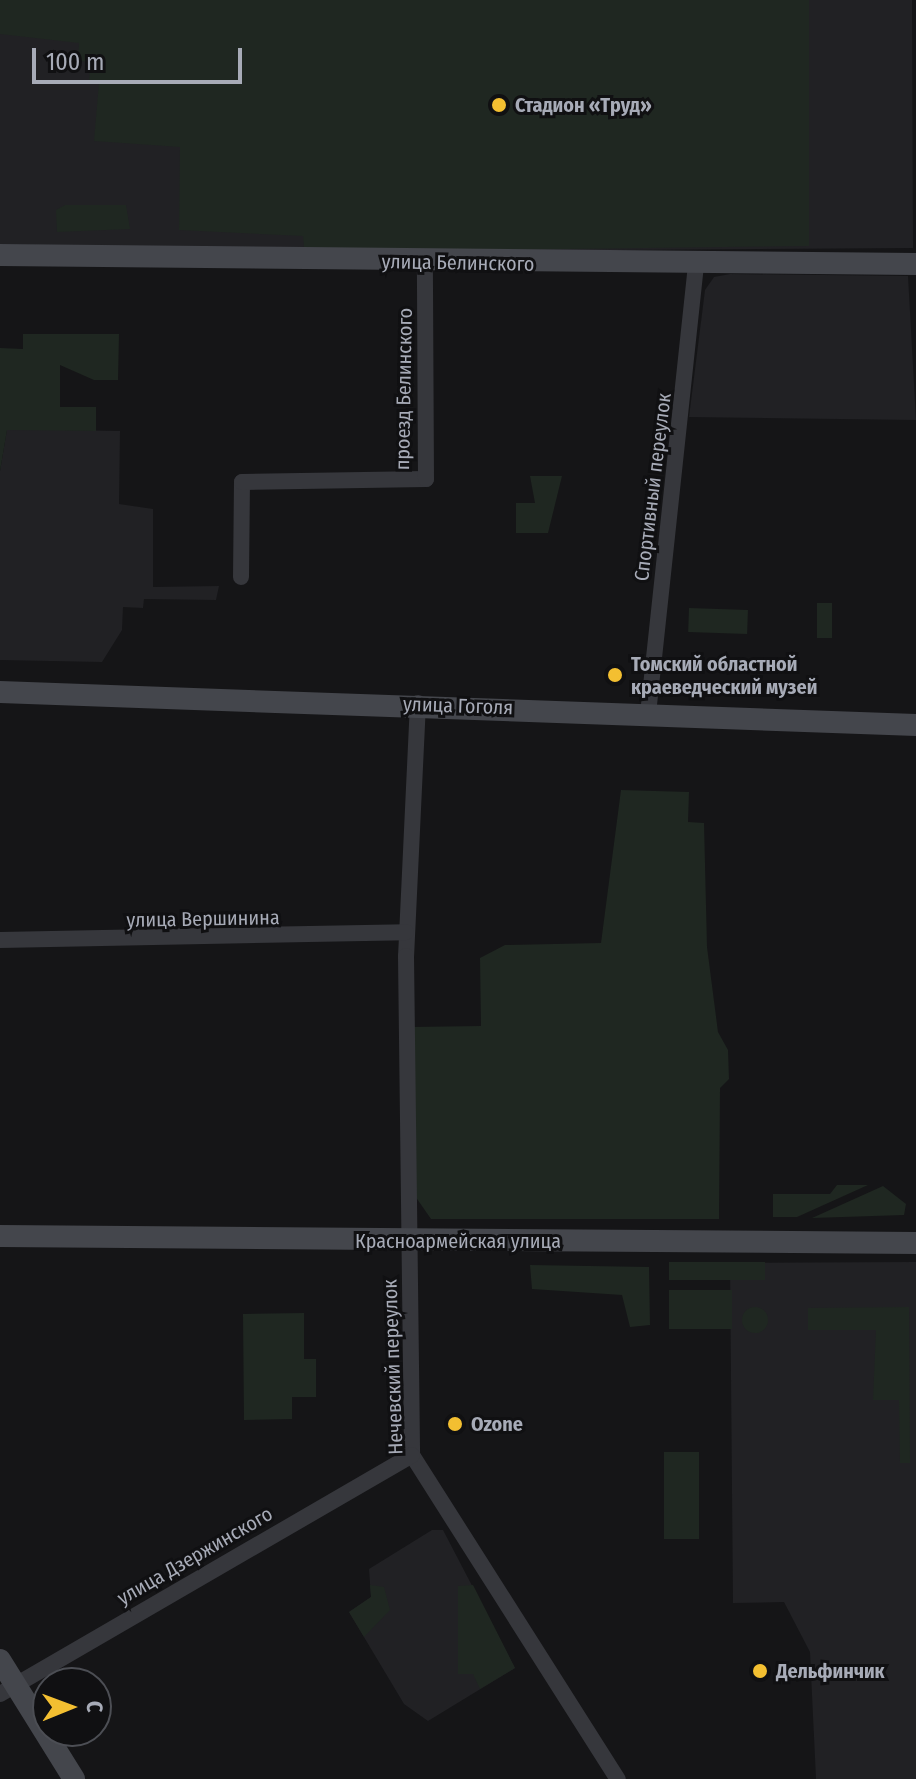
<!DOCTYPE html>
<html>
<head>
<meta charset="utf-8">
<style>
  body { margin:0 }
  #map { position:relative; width:916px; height:1779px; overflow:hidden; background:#151517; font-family:"Fira Sans Condensed",sans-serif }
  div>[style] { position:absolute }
  .built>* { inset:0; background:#212124 }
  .green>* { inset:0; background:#1f2721; transform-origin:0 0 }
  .round { border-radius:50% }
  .street>* { height:16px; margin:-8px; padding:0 8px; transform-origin:8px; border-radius:8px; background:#36373c }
  .secondary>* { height:22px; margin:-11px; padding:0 11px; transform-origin:11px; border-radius:11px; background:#44464c }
  .dots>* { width:22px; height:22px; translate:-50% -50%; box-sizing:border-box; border:4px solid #101012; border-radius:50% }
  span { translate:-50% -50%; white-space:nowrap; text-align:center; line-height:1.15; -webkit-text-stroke:6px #101012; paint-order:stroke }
  .poi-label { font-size:20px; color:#a7abb7; font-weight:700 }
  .left { translate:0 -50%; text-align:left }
  .street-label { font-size:20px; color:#a7abb7 }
  .north { position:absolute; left:32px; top:1667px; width:80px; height:80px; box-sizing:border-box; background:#101012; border:2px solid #4c4e54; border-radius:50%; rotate:89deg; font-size:22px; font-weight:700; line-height:32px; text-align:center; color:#a7abb7 }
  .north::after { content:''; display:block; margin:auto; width:28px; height:36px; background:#f3bf31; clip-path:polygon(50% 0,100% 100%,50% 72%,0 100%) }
  .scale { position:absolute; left:32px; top:48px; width:210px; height:36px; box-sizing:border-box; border:4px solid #a7abb7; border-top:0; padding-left:10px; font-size:24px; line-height:28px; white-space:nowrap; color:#a7abb7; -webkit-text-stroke:6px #101012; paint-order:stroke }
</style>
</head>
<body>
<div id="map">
  <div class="built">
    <div style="clip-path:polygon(0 0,912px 0,913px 248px,320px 252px,0 244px)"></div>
    <div style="clip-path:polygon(730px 274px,908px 276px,916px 420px,689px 417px,705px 290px,714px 277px)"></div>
    <div style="clip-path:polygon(7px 429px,120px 431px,119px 504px,153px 509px,153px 587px,219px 586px,216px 600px,144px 599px,143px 608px,123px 607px,122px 630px,102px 662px,0 660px,0 471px)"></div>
    <div style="clip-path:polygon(916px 1262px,916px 1779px,816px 1779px,810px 1652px,784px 1602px,733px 1603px,730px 1263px)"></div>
    <div style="clip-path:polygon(432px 1530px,443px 1530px,515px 1668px,428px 1721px,404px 1704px,349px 1612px,371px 1597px,369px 1569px)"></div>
  </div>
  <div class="green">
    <div style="clip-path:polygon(0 0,809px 0,809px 246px,320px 252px,304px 247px,303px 236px,179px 230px,180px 147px,94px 141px,99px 83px,89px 83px,90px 62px,78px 61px,79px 43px,0 34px)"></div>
    <div style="clip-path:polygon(65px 205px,126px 205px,130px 229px,57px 232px,56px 210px)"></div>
    <div style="clip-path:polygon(23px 334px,119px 334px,118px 380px,94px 380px,60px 365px,60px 407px,96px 407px,96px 431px,7px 430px,0 471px,0 348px,23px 349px)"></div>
    <div style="clip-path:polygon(530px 476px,562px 476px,548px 533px,516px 533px,516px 503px,535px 503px)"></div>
    <div style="left:817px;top:603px;width:15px;height:35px"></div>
    <div style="left:689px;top:608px;width:59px;height:24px;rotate:2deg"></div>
    <div style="clip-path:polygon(621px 790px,689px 792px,688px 822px,704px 823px,707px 947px,718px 1032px,728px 1050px,729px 1079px,720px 1088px,719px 1219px,431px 1219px,415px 1196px,412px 1027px,481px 1026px,480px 958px,505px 945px,601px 943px)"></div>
    <div style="clip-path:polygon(837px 1185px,868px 1185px,797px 1217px,773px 1217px,773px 1194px,830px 1194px)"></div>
    <div style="clip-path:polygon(883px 1186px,906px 1204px,904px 1215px,812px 1218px)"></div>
    <div style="left:669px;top:1262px;width:96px;height:18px"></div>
    <div style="clip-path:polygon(530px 1265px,649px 1267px,650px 1325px,630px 1327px,622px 1295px,532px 1289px)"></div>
    <div style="left:669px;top:1290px;width:63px;height:39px"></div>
    <div style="clip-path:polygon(909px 1307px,910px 1463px,900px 1463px,899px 1400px,873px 1400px,876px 1330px,808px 1330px,808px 1308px)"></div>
    <div class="round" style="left:742px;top:1307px;width:26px;height:26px"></div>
    <div style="clip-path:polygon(304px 1313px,304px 1359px,316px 1359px,316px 1397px,292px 1397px,292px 1419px,244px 1420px,243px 1314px)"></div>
    <div style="left:664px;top:1452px;width:35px;height:87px"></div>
    <div style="clip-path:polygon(370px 1585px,384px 1587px,390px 1610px,364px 1637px,349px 1612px,371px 1597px)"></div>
    <div style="clip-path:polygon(473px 1585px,515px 1668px,480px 1689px,473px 1674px,458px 1674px,458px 1586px)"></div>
  </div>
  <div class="street">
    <div style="left:241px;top:577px;width:95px;rotate:-89.4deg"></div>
    <div style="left:242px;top:482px;width:184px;rotate:-0.9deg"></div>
    <div style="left:426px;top:479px;width:216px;rotate:-90.3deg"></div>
    <div style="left:418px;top:703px;width:253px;rotate:92.7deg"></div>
    <div style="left:406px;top:956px;width:499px;rotate:89.3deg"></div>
    <div style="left:412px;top:1455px;width:384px;rotate:57.6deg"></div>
    <div style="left:648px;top:714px;width:452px;rotate:-83.9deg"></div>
    <div style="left:0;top:940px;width:406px;rotate:-1.1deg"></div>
    <div style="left:0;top:1694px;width:476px;rotate:-30.1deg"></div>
  </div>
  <div class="secondary">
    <div style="left:0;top:255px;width:916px;rotate:0.56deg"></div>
    <div style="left:0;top:692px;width:917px;rotate:2.06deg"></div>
    <div style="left:0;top:1236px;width:916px;rotate:0.44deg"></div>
    <div style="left:0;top:1660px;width:140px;rotate:58.1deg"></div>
  </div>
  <div class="dots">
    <div style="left:499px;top:105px;background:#f3bf31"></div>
    <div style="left:615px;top:675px;background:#f3bf31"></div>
    <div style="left:455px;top:1424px;background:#f3bf31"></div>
    <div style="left:760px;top:1671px;background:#f3bf31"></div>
  </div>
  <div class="poi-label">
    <span class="left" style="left:515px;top:105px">Стадион «Труд»</span>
    <span class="left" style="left:631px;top:676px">Томский областной<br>краеведческий музей</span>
    <span class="left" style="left:471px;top:1424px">Ozone</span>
    <span class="left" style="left:776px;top:1671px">Дельфинчик</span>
  </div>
  <div class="street-label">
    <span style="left:458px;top:263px;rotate:1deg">улица Белинского</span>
    <span style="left:404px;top:389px;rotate:-89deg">проезд Белинского</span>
    <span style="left:653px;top:487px;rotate:-83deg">Спортивный переулок</span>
    <span style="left:458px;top:706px;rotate:2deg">улица Гоголя</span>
    <span style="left:203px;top:919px;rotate:-1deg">улица Вершинина</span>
    <span style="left:458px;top:1241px">Красноармейская улица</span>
    <span style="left:393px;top:1367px;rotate:-92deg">Нечевский переулок</span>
    <span style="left:195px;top:1556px;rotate:-30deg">улица Дзержинского</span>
  </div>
  <div class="north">С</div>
  <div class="scale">100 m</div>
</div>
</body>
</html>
